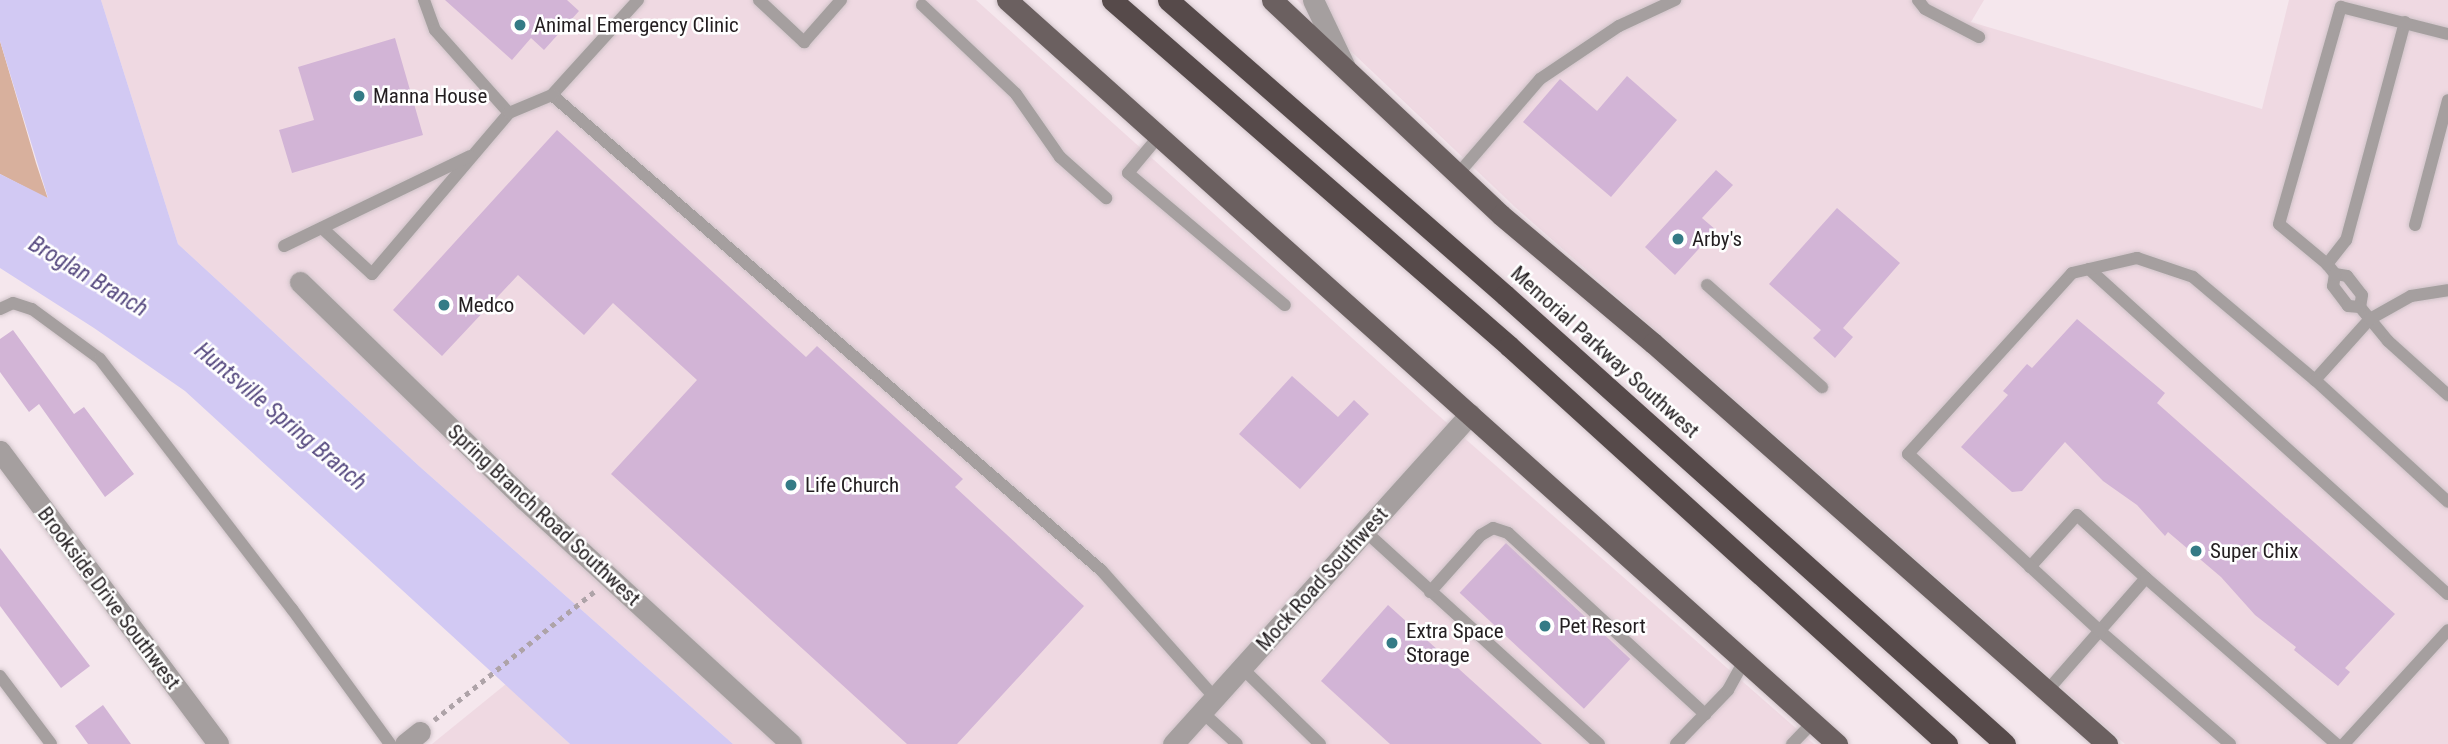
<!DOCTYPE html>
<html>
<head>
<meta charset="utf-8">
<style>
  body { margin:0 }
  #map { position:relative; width:2448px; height:744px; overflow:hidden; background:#f5e7ed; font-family:"Roboto Condensed",sans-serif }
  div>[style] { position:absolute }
  .built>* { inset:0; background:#efd9e2 }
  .green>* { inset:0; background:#d8b09d }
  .water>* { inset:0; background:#d2c9f3 }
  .building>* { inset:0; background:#d2b4d6; transform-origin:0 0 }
  .path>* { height:4.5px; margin-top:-2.25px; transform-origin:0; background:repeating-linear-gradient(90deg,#aea3a8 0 5px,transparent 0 10px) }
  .roads { filter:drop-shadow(0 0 2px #cfc3c8) drop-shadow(0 0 2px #cfc3c8) }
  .lane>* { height:12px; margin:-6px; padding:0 6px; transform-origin:6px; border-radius:6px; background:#a59f9f }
  .street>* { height:21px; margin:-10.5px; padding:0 10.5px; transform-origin:10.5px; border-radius:10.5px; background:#a59f9f }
  .primary>* { height:21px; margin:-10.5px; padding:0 10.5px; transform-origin:10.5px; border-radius:10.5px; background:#6b6060 }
  .highway>* { height:21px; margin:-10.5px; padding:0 10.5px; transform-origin:10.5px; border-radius:10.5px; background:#564a4a }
  .dots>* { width:19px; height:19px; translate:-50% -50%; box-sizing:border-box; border:4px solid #fff; border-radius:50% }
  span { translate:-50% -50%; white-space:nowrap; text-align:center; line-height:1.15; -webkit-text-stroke:5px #fff; paint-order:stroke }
  .poi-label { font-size:21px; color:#231e20 }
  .left { translate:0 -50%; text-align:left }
  .street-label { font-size:21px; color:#231e20 }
  .water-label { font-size:23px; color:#574a80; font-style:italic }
</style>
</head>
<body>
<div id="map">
  <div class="built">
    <div style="clip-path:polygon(101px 0,976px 0,1430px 408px,1814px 744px,733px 744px,419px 466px,178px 244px)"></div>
    <div style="clip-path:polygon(1297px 0,1984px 0,1971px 22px,2262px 109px,2289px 0,2448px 0,2448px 744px,2125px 744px,1515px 207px)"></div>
    <div style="clip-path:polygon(506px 684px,570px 744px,432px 744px)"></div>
  </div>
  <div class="green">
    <div style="clip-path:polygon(0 41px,36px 163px,48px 199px,0 174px)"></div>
  </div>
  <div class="water">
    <div style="clip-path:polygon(0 0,101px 0,178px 244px,419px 466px,733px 744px,570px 744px,185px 391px,94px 328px,0 268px,0 174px,48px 198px,0 41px)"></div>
  </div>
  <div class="building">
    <div style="clip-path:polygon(445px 0,567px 0,579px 11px,544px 50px,531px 38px,512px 60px)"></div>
    <div style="clip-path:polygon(395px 38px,423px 135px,292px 173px,279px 130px,314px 120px,298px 67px)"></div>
    <div style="clip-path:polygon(1627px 76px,1677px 120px,1611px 197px,1523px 122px,1560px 79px,1597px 111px)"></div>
    <div style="clip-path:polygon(557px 130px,806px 357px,817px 346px,963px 479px,955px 487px,1084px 606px,957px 744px,907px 744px,611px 474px,697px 380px,613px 303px,584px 335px,518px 275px,442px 356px,393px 310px)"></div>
    <div style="clip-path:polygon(1716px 170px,1733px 185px,1702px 218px,1716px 230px,1675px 275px,1645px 247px)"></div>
    <div style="clip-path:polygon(1837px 208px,1900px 263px,1843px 328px,1853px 337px,1835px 358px,1813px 338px,1821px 330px,1769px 284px)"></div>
    <div style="clip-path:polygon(2077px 319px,2165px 393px,2157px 403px,2395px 614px,2345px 668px,2350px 672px,2338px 686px,2294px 650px,2296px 647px,2255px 615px,2221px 577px,2168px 532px,2165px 536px,2137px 505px,2103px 481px,2065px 442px,2022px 491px,2012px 492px,1961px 447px,2008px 395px,2003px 391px,2027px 364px,2032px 368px)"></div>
    <div style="clip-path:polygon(13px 330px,74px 414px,84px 407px,134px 474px,105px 497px,39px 404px,29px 412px,0 372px,0 339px)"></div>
    <div style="clip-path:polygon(1292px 376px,1338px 417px,1354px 400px,1369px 414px,1300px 489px,1239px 434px)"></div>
    <div style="left:1506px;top:543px;width:170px;height:68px;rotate:43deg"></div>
    <div style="clip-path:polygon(0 548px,90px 666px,61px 688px,0 606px)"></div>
    <div style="clip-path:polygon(1388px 605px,1542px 744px,1390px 744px,1321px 681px)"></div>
    <div style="clip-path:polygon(103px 705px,131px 744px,88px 744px,75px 726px)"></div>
  </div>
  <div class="path">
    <div style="left:434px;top:720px;width:205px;rotate:-38.7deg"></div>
  </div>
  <div class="roads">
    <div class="lane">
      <div style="left:424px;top:0;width:32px;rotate:70deg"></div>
      <div style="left:435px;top:30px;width:111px;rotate:48.3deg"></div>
      <div style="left:638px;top:0;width:128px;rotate:132.2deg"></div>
      <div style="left:552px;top:95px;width:727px;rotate:40.87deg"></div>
      <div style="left:1102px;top:571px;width:170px;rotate:48.3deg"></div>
      <div style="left:759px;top:0;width:62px;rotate:43deg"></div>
      <div style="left:804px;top:42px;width:56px;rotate:-48.6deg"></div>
      <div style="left:1918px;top:0;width:11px;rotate:52deg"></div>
      <div style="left:1925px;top:9px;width:61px;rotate:27.4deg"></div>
      <div style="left:922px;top:5px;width:129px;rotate:43.4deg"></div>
      <div style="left:1016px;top:94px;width:77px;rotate:55.1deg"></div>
      <div style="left:1060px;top:157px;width:62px;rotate:41.7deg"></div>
      <div style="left:2405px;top:22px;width:226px;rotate:105.1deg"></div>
      <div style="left:2346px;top:240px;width:31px;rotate:128deg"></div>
      <div style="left:2327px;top:264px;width:13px;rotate:51deg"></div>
      <div style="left:2335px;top:274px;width:12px;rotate:9deg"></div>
      <div style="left:2347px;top:276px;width:24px;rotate:52deg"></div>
      <div style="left:2362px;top:295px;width:12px;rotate:99deg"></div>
      <div style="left:2360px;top:307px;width:44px;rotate:50.5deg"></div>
      <div style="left:2388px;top:341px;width:81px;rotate:42deg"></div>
      <div style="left:1159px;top:136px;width:48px;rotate:130deg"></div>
      <div style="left:1128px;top:173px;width:205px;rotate:40.1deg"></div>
      <div style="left:1458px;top:174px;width:125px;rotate:-49.2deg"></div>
      <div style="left:1540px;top:79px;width:95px;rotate:-33.9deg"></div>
      <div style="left:1619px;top:26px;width:62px;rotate:-24.9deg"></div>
      <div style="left:2415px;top:225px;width:129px;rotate:-75.2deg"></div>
      <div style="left:322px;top:228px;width:68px;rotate:42.6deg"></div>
      <div style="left:372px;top:274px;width:211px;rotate:-49.6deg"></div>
      <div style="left:509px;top:113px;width:47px;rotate:-22.7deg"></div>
      <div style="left:284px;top:246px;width:207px;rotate:-25.8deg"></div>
      <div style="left:2327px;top:264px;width:62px;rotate:-140.2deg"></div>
      <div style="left:2279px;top:224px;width:226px;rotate:-74.1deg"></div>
      <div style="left:2341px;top:7px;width:110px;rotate:14.2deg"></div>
      <div style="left:2089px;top:269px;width:484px;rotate:42.2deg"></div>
      <div style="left:2335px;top:274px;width:12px;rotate:99deg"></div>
      <div style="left:2333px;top:286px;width:25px;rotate:53deg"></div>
      <div style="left:2348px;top:306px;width:12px;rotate:5deg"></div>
      <div style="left:1707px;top:285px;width:154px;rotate:41.6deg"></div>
      <div style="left:0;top:309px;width:14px;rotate:-25deg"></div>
      <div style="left:13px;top:303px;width:20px;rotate:18deg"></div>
      <div style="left:32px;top:309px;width:84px;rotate:36.3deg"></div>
      <div style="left:100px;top:359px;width:315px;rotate:52.5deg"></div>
      <div style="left:292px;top:609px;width:167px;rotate:54deg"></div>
      <div style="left:2315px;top:380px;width:82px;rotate:-48deg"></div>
      <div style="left:2370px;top:319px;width:47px;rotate:-29.3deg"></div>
      <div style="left:2411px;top:296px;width:37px;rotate:-9deg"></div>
      <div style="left:1366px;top:532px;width:315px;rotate:42.3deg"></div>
      <div style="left:2030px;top:567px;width:70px;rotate:-47.9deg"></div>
      <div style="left:2077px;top:515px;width:93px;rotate:42.4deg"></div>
      <div style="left:1430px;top:592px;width:76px;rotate:-48.2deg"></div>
      <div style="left:1481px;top:535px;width:14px;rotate:-30deg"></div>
      <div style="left:1493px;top:528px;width:16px;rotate:18deg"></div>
      <div style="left:1508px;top:533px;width:268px;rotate:42.6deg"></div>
      <div style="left:1705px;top:714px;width:33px;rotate:-46deg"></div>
      <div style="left:1728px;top:690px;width:35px;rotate:-61deg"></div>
      <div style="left:1242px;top:668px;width:109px;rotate:44.3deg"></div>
      <div style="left:0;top:676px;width:85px;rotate:53.1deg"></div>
      <div style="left:2047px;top:691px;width:150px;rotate:-48.8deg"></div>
      <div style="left:2146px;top:578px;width:252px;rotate:41.1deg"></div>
      <div style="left:1202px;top:712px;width:47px;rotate:42.4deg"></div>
      <div style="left:1676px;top:744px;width:42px;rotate:-46deg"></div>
      <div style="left:1792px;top:744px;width:30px;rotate:-46deg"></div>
      <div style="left:2230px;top:744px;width:172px;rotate:-139deg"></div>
      <div style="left:2100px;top:631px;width:261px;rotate:-137.3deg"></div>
      <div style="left:1908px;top:454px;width:244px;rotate:-47.8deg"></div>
      <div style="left:2072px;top:273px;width:67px;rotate:-13deg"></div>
      <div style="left:2137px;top:258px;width:59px;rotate:18.7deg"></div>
      <div style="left:2193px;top:277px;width:160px;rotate:40.2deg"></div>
      <div style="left:2315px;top:380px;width:180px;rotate:42.5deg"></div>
      <div style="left:2344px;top:744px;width:154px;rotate:-47.6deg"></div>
    </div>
    <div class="street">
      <div style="left:1313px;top:0;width:74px;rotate:64.5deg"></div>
      <div style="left:300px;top:282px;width:312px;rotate:44.1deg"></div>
      <div style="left:524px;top:499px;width:362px;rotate:42.5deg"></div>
      <div style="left:0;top:451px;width:365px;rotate:53.3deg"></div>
      <div style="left:405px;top:744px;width:19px;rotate:-39deg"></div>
      <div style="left:1173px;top:744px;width:444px;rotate:-48deg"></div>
    </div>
    <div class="primary">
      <div style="left:1007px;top:0;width:1115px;rotate:41.87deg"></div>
      <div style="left:1272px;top:0;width:314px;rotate:43.2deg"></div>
      <div style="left:1501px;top:215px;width:199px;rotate:40.1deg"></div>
      <div style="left:1653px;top:343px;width:606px;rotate:41.45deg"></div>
    </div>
    <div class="highway">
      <div style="left:1112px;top:0;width:527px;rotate:41.07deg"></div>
      <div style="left:1509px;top:346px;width:592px;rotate:42.26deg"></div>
      <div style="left:1168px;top:0;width:448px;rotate:41.2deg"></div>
      <div style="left:1505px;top:295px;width:672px;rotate:41.92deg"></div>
    </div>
  </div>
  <div class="dots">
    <div style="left:520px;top:25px;background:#347b86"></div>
    <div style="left:359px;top:96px;background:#347b86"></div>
    <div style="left:1678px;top:239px;background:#347b86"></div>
    <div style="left:444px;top:305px;background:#347b86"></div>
    <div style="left:791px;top:485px;background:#347b86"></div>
    <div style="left:2196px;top:551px;background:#347b86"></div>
    <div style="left:1545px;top:626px;background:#347b86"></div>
    <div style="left:1392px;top:643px;background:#347b86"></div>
  </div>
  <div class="poi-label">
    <span class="left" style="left:534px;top:25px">Animal Emergency Clinic</span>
    <span class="left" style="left:373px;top:96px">Manna House</span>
    <span class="left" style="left:1692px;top:239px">Arby's</span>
    <span class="left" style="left:458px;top:305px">Medco</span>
    <span class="left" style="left:805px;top:485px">Life Church</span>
    <span class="left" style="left:2210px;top:551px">Super Chix</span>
    <span class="left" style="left:1559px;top:626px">Pet Resort</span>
    <span class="left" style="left:1406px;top:643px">Extra Space<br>Storage</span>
  </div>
  <div class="street-label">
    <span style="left:1605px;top:352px;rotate:42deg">Memorial Parkway Southwest</span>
    <span style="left:544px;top:515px;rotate:43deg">Spring Branch Road Southwest</span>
    <span style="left:1322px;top:579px;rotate:-48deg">Mock Road Southwest</span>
    <span style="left:109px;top:598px;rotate:53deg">Brookside Drive Southwest</span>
  </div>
  <div class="water-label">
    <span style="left:88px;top:277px;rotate:31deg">Broglan Branch</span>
    <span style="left:280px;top:417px;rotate:40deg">Huntsville Spring Branch</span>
  </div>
</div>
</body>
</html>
